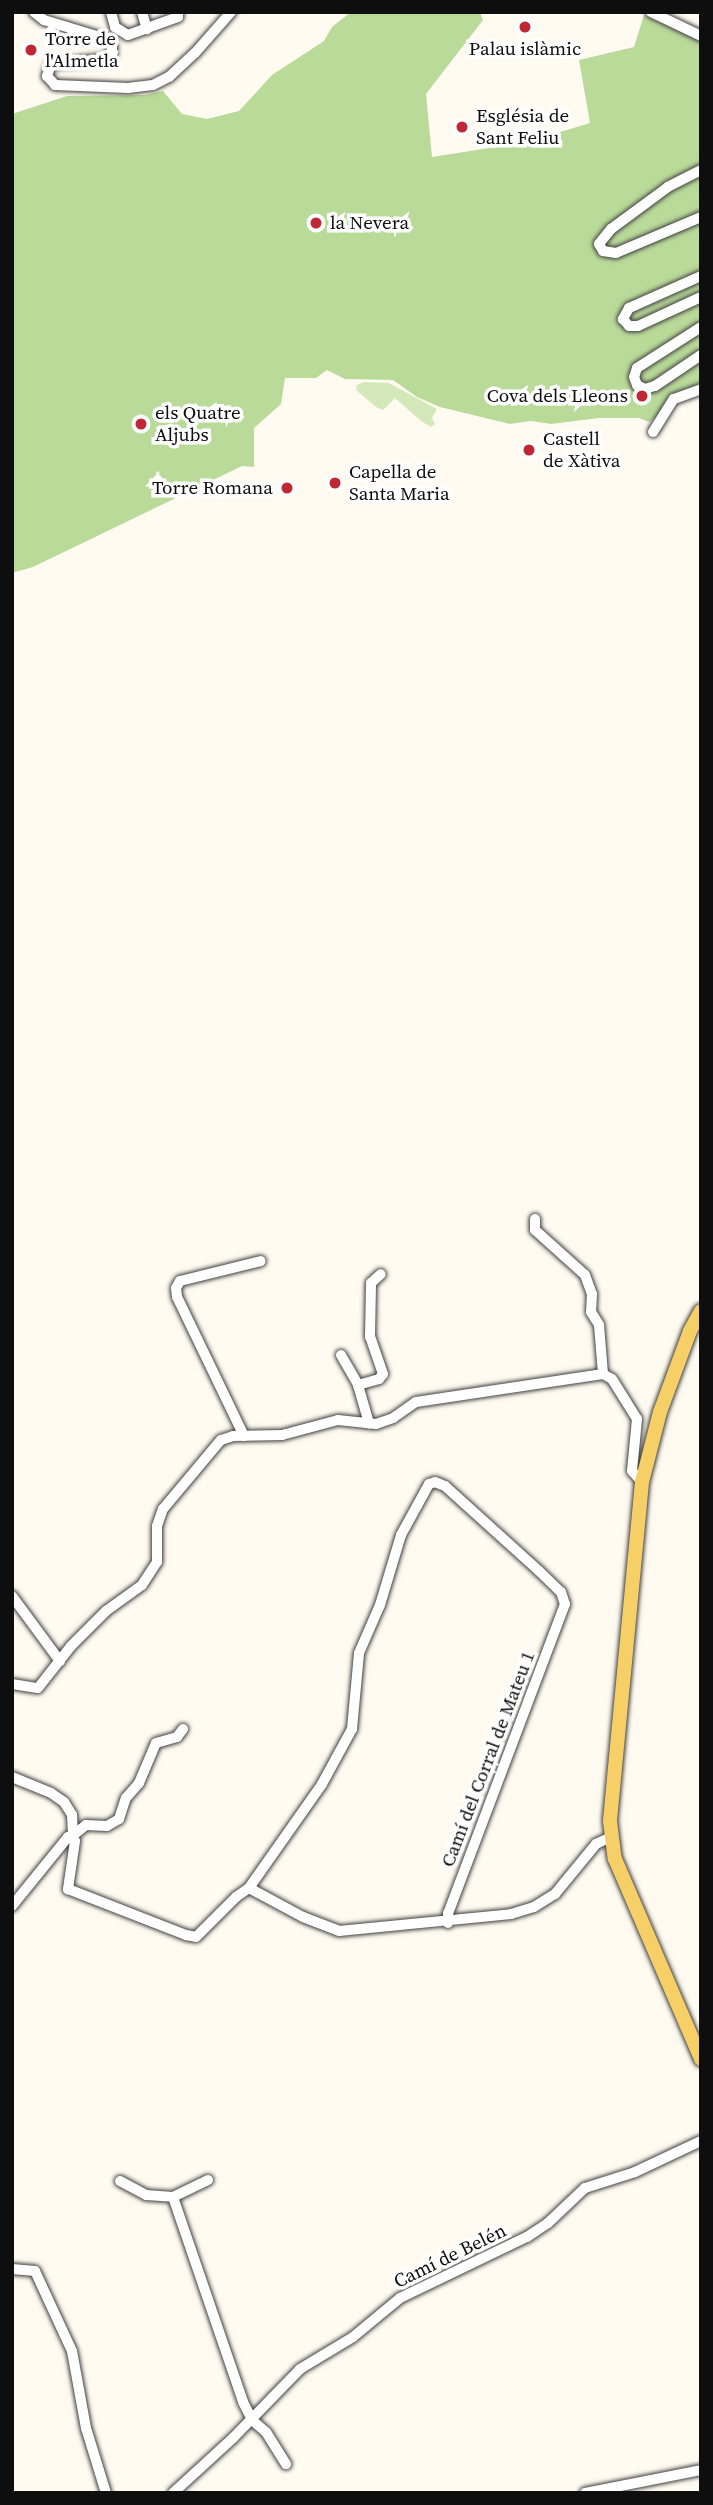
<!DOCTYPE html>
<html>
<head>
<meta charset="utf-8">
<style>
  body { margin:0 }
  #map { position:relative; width:713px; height:2505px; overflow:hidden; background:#fffbf0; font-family:"Source Serif 4",serif }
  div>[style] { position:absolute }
  .green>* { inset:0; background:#d4e9b9 }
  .forest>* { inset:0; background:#b9da99 }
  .roads { filter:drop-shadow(0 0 2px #414141) drop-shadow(0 0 2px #414141) }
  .minor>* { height:10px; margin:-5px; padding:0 5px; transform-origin:5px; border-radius:5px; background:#fff }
  .major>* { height:14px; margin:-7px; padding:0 7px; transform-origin:7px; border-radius:7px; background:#f7cf67 }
  .dots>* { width:19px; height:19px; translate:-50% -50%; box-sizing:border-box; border:4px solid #fff; border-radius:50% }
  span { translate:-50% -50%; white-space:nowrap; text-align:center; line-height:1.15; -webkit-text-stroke:7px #fff; paint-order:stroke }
  .poi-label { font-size:19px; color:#0e0e0e }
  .left { translate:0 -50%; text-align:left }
  .right { translate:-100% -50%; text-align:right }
  .street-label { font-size:19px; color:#0e0e0e }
  .frame { position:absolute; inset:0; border:14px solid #0e0e0e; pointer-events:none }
</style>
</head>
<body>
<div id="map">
  <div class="green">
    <div style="clip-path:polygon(364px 382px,389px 383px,437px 409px,432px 418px,435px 424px,431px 427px,421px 421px,395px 398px,383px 410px,376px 407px,356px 390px,357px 385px)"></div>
  </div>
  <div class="forest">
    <div style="clip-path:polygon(351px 12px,480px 12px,483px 20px,426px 94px,432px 157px,527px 142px,590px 123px,579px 60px,634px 47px,644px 15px,701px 41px,701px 383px,669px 397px,658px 416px,649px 422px,639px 418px,599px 418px,551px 424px,531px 421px,510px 424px,440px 407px,417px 397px,393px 380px,345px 379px,327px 370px,316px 378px,285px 378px,281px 404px,254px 428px,254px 467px,242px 466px,33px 567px,12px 573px,12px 114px,67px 96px,145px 95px,163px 91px,182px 114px,207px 119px,239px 111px,272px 75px,324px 41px,332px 27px)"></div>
  </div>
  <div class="roads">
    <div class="minor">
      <div style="left:34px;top:12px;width:13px;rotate:39deg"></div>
      <div style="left:44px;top:20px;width:62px;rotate:17deg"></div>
      <div style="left:103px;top:38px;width:11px;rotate:38deg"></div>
      <div style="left:112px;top:45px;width:9px;rotate:90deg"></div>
      <div style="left:112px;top:54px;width:7px;rotate:135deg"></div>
      <div style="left:107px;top:59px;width:56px;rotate:174.9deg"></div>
      <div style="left:51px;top:64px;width:13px;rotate:108deg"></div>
      <div style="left:47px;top:76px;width:12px;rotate:48deg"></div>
      <div style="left:55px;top:85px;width:73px;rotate:2.4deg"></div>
      <div style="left:128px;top:88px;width:25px;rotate:-7deg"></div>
      <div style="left:153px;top:85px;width:18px;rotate:-27deg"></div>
      <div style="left:169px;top:77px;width:35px;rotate:-43deg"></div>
      <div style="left:195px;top:53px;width:55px;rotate:-48.7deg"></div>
      <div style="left:111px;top:12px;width:16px;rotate:75deg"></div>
      <div style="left:115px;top:27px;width:15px;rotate:32deg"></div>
      <div style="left:128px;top:35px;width:53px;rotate:-19.8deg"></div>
      <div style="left:178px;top:17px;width:5px;rotate:-90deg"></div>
      <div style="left:142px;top:12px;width:18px;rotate:74deg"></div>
      <div style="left:651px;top:12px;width:55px;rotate:25.6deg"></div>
      <div style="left:701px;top:170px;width:37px;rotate:153deg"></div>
      <div style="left:668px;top:187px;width:71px;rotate:143.6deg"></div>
      <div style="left:611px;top:229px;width:19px;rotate:129deg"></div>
      <div style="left:599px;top:244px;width:8px;rotate:60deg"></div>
      <div style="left:603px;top:251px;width:13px;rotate:9deg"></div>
      <div style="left:616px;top:253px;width:92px;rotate:-23deg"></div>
      <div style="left:701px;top:276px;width:79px;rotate:156deg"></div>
      <div style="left:629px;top:308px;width:13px;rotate:119deg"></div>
      <div style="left:623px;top:319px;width:9px;rotate:49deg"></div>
      <div style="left:629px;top:326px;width:9px"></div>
      <div style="left:638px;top:326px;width:69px;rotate:-24.7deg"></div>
      <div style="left:701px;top:327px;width:76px;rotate:147.4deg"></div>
      <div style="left:637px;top:368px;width:9px;rotate:108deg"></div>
      <div style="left:634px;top:377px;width:9px;rotate:69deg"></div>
      <div style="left:637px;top:385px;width:9px;rotate:27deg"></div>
      <div style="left:645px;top:389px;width:10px;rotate:-17deg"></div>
      <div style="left:655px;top:386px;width:55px;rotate:-34deg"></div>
      <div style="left:653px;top:432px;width:39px;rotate:-58deg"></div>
      <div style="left:674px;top:399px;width:29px;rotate:-20deg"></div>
      <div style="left:535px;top:1219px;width:11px;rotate:90deg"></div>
      <div style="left:535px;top:1230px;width:67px;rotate:42deg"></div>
      <div style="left:585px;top:1275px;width:20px;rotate:70deg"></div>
      <div style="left:592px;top:1294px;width:18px;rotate:93deg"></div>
      <div style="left:591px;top:1312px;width:15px;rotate:58deg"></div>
      <div style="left:599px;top:1325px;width:49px;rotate:85.3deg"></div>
      <div style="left:341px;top:1355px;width:34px;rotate:60deg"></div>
      <div style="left:358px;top:1385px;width:40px;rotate:74deg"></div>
      <div style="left:358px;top:1385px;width:22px;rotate:-16deg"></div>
      <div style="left:379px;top:1379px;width:6px;rotate:-51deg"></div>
      <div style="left:383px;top:1374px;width:39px;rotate:-109deg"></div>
      <div style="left:370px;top:1337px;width:54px;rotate:-88.9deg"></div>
      <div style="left:371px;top:1283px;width:13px;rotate:-42deg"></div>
      <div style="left:244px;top:1436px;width:154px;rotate:-115.7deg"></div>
      <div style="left:177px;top:1297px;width:9px;rotate:-96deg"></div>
      <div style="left:176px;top:1288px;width:8px;rotate:-60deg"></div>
      <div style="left:180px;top:1281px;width:83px;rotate:-13.9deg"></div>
      <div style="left:12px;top:1596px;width:81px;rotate:53.6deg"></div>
      <div style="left:12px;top:1684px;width:26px;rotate:9deg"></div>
      <div style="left:38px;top:1688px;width:53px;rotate:-51.8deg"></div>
      <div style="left:71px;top:1646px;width:49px;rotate:-45deg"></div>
      <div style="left:106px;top:1611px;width:44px;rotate:-35.8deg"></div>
      <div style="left:142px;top:1585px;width:27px;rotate:-57deg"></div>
      <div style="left:157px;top:1562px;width:36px;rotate:-90deg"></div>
      <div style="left:157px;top:1526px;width:18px;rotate:-71deg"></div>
      <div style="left:163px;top:1509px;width:90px;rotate:-50deg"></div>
      <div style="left:221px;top:1440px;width:13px;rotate:-18deg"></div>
      <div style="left:233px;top:1436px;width:49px;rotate:-1.2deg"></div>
      <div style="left:282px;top:1435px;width:58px;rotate:-15deg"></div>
      <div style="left:338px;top:1420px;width:38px;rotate:6deg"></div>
      <div style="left:376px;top:1424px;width:18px;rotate:-19deg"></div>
      <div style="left:393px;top:1418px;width:28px;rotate:-35deg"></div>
      <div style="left:416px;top:1402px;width:189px;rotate:-8.5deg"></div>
      <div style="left:603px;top:1374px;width:10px;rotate:29deg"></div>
      <div style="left:612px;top:1379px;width:47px;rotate:58deg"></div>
      <div style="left:637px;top:1419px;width:52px;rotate:95.5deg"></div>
      <div style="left:632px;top:1471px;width:15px;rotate:48deg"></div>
      <div style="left:12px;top:1777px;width:42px;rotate:22.3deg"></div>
      <div style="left:51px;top:1793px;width:16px;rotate:35deg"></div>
      <div style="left:64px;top:1802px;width:15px;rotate:58deg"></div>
      <div style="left:72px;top:1815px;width:18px;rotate:87deg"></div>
      <div style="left:71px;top:1837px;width:19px;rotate:-39deg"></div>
      <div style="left:86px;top:1825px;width:21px;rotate:3deg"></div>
      <div style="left:107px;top:1826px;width:14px;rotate:-30deg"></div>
      <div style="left:119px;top:1819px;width:22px;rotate:-72deg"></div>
      <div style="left:126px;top:1798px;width:20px;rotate:-49deg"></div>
      <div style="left:139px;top:1783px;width:43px;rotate:-67deg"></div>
      <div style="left:156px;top:1743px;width:22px;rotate:-16deg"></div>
      <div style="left:177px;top:1737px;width:10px;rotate:-53deg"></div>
      <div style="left:249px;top:1888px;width:61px;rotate:28.2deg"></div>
      <div style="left:303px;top:1917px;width:39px;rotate:21deg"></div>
      <div style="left:339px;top:1931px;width:173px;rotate:-5.6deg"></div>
      <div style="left:511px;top:1914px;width:24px;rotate:-17deg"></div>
      <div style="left:534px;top:1907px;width:25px;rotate:-32deg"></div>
      <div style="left:555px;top:1894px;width:65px;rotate:-50.6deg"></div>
      <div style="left:596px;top:1844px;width:17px;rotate:-25deg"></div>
      <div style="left:12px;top:1906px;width:89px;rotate:-50.9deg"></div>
      <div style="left:68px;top:1837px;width:8px;rotate:30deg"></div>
      <div style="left:75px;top:1841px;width:49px;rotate:98.3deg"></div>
      <div style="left:68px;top:1889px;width:127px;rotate:21.3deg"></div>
      <div style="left:186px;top:1935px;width:10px;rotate:11deg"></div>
      <div style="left:196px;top:1937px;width:57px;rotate:-45deg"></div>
      <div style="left:236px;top:1897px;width:16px;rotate:-35deg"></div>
      <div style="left:249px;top:1888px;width:127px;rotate:-54.9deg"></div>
      <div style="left:322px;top:1784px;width:63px;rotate:-61.4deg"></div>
      <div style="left:352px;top:1729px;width:76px;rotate:-84.7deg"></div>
      <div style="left:359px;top:1653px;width:52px;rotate:-66.4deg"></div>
      <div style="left:380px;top:1605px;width:73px;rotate:-73.3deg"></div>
      <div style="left:401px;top:1535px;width:58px;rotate:-61.2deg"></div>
      <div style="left:429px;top:1484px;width:6px;rotate:-18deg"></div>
      <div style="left:435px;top:1482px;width:11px;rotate:22deg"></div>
      <div style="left:445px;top:1486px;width:127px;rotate:42.1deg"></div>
      <div style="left:539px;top:1571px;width:30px;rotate:44deg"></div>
      <div style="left:561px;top:1592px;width:13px;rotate:72deg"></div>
      <div style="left:565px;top:1604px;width:330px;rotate:110.7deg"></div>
      <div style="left:448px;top:1913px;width:10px;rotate:90deg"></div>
      <div style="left:208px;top:2180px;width:39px;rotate:154deg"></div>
      <div style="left:173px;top:2197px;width:217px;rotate:71.1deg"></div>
      <div style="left:243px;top:2402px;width:20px;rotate:63deg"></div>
      <div style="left:252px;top:2420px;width:18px;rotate:41deg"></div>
      <div style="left:266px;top:2432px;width:38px;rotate:58deg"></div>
      <div style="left:120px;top:2181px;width:30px;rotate:28deg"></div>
      <div style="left:146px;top:2195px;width:27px;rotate:4deg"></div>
      <div style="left:12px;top:2269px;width:23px;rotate:5deg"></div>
      <div style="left:35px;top:2271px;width:88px;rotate:65.2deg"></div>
      <div style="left:72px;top:2351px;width:78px;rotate:79.7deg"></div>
      <div style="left:86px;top:2428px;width:68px;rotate:72.9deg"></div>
      <div style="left:173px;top:2493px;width:81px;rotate:-42.5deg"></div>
      <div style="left:233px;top:2438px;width:96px;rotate:-45.8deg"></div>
      <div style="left:300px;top:2369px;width:62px;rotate:-31.1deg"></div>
      <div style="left:353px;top:2337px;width:61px;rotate:-39.7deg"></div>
      <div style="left:400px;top:2298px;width:141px;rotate:-25.7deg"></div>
      <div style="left:527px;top:2237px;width:25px;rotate:-34deg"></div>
      <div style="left:548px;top:2223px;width:51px;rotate:-43.4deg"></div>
      <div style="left:585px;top:2188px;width:52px;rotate:-17.7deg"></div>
      <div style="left:635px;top:2172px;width:73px;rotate:-25.2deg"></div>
      <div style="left:585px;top:2493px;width:118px;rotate:-11.2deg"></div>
    </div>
    <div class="major">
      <div style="left:701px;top:1311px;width:23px;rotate:119deg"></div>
      <div style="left:690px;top:1331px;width:86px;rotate:110.3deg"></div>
      <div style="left:660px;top:1412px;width:72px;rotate:104.4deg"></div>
      <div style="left:642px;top:1482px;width:341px;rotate:95.4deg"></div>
      <div style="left:610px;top:1821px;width:38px;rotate:83deg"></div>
      <div style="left:615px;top:1859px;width:218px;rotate:66.7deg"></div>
    </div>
  </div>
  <div class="dots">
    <div style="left:525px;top:27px;background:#be2733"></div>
    <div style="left:31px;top:50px;background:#be2733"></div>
    <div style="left:462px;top:127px;background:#be2733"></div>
    <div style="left:316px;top:223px;background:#be2733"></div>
    <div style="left:642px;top:396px;background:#be2733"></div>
    <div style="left:141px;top:424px;background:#be2733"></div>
    <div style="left:529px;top:450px;background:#be2733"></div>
    <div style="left:335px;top:483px;background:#be2733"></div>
    <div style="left:287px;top:488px;background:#be2733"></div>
  </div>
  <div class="poi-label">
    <span class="left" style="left:45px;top:50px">Torre de<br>l'Almetla</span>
    <span style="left:525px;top:49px">Palau islàmic</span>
    <span class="left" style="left:476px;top:127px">Església de<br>Sant Feliu</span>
    <span class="left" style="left:330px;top:223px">la Nevera</span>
    <span class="right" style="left:628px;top:396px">Cova dels Lleons</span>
    <span class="left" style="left:155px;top:424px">els Quatre<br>Aljubs</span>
    <span class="left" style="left:543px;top:450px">Castell<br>de Xàtiva</span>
    <span class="left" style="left:349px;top:483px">Capella de<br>Santa Maria</span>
    <span class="right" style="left:273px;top:488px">Torre Romana</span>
  </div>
  <div class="street-label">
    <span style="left:488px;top:1759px;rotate:-69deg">Camí del Corral de Mateu 1</span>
    <span style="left:450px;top:2256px;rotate:-26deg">Camí de Belén</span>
  </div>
  <div class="frame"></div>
</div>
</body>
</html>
